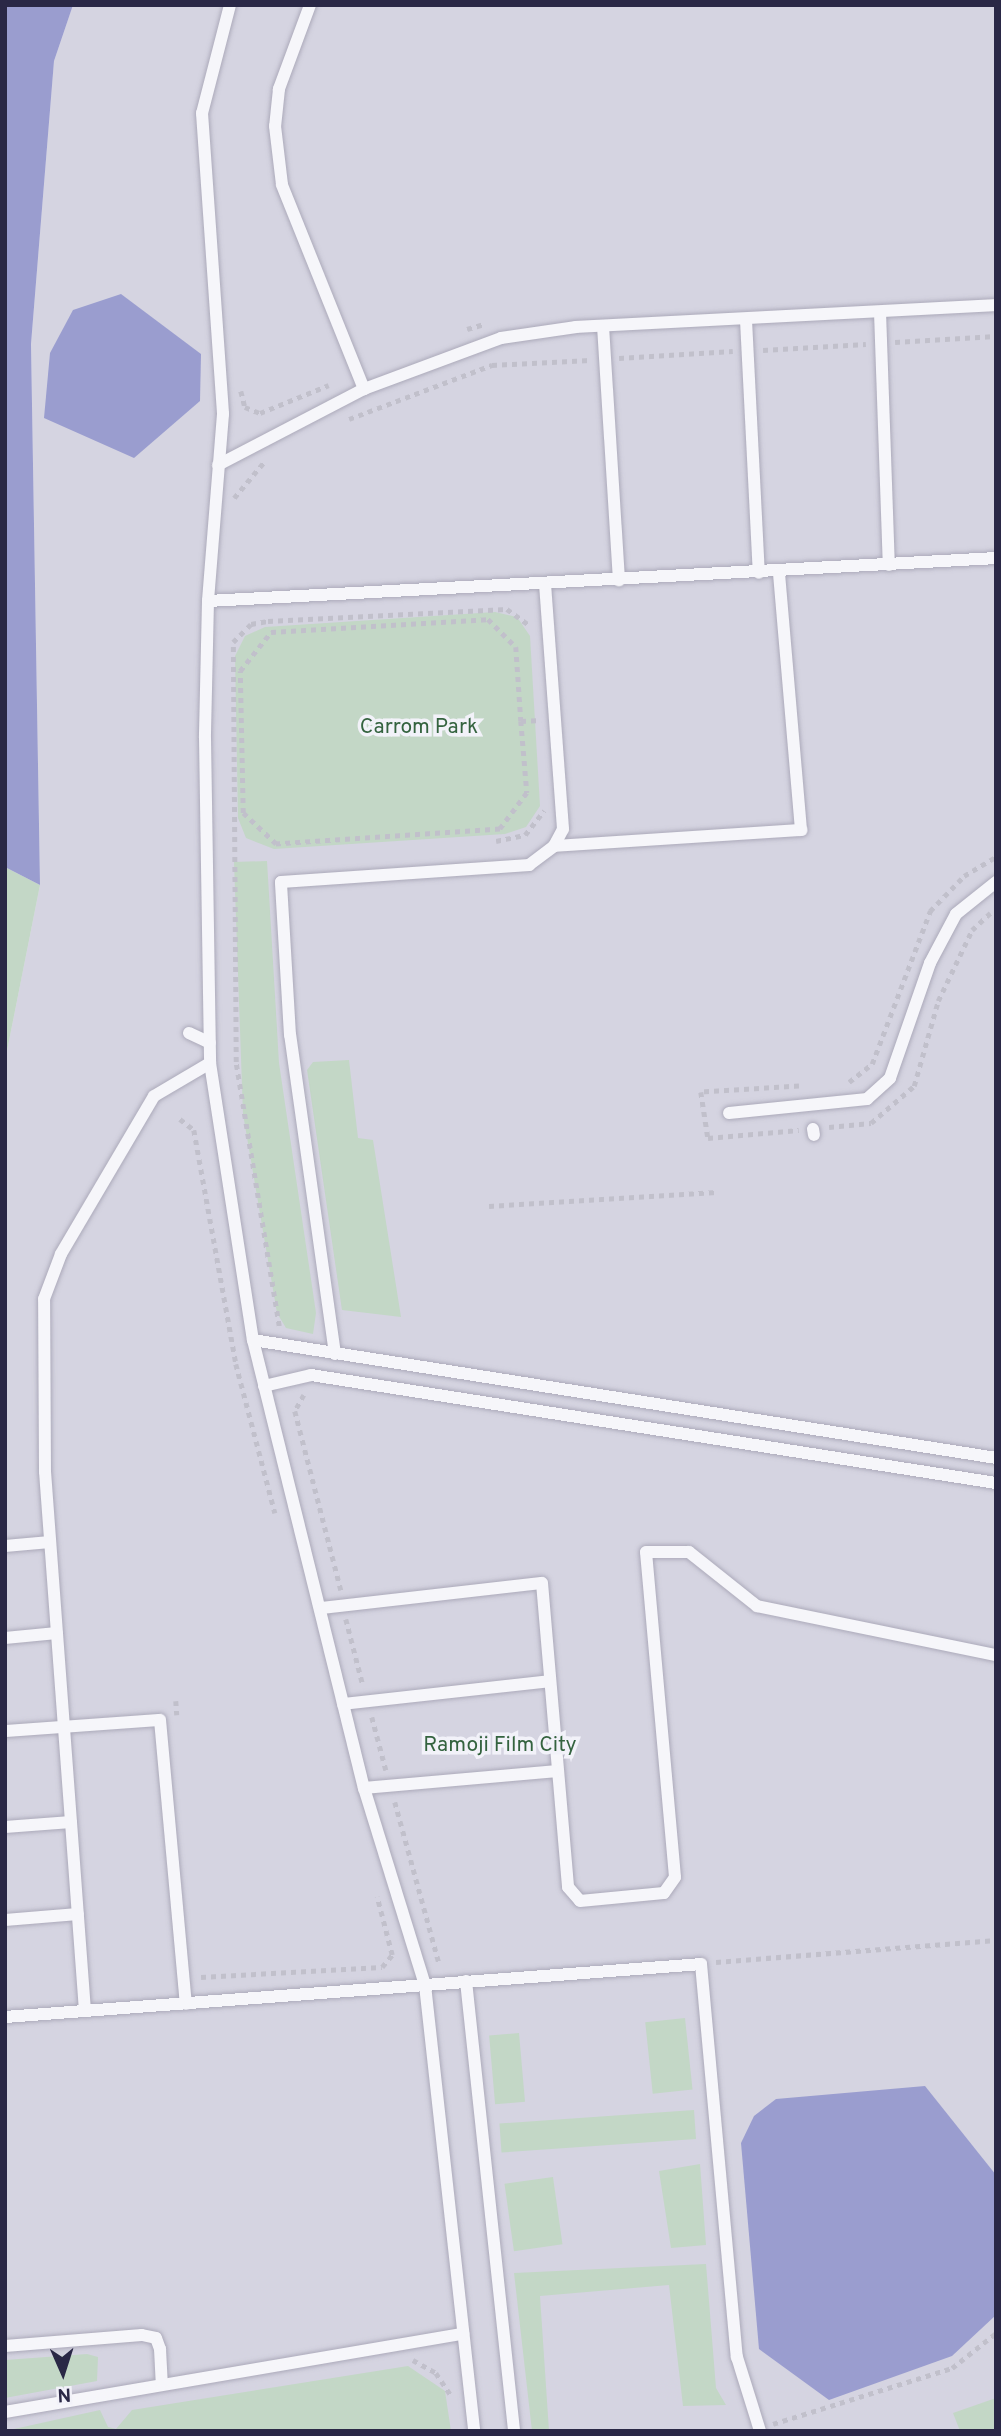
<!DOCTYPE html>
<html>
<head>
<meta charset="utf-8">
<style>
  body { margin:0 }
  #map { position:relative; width:1001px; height:2436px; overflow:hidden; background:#e3e2ec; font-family:Overpass,sans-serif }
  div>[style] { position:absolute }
  .built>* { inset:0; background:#d5d4e1 }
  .green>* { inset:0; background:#c3d7c6; transform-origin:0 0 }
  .water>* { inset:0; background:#9a9dcf }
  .path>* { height:4.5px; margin-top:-2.25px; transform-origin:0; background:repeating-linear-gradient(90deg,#c1c0cb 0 5px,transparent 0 10px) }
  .roads { filter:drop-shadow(0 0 2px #acaaba) drop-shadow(0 0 2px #acaaba) }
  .lane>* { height:12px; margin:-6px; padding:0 6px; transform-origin:6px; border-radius:6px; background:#f6f6fa }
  span { translate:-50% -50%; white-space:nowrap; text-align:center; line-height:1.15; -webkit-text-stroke:7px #f2f2f9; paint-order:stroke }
  .park-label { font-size:21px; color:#34633f }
  .frame { position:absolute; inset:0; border:7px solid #2a2846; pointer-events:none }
  .north { position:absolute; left:28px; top:2338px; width:70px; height:70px; -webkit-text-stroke:5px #f2f2f9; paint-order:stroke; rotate:177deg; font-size:19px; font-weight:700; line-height:28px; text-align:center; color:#2a2846 }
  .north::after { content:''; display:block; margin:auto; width:24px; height:32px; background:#2a2846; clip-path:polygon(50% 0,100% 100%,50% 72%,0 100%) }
</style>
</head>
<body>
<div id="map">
  <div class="built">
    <div style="clip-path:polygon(73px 5px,996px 5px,996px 2431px,5px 2431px,5px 1061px,40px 885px,31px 344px,54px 61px)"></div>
  </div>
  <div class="green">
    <div style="clip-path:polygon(495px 612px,517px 617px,530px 636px,540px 806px,526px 827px,505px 834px,274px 849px,246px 838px,238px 818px,235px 656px,245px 636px,265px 627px)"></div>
    <div style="clip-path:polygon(267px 861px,279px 1063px,316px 1313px,313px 1334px,286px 1328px,277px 1313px,243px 1114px,234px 862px)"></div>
    <div style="clip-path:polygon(5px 867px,40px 885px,5px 1061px)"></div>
    <div style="clip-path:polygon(349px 1060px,358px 1138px,373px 1140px,401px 1317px,342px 1310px,307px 1070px,313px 1062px)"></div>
    <div style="left:685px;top:2018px;width:72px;height:40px;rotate:84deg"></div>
    <div style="left:519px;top:2033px;width:69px;height:30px;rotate:85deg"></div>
    <div style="left:694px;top:2110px;width:29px;height:195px;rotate:86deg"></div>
    <div style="clip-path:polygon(700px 2164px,706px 2245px,671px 2248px,659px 2171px)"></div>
    <div style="left:553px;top:2177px;width:68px;height:49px;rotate:82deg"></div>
    <div style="clip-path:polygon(706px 2264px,716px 2388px,726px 2405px,683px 2406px,669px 2285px,540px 2296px,549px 2431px,532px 2431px,514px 2273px)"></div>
    <div style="clip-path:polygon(87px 2354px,98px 2357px,97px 2381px,5px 2398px,5px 2360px)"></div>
    <div style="clip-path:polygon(408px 2366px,445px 2391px,451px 2431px,5px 2431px,100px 2410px,108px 2427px,116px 2429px,132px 2410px)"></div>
    <div style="clip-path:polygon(996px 2398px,996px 2431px,960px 2431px,953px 2413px)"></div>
  </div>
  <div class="water">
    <div style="clip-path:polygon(5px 5px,73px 5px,54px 61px,31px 344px,40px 885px,5px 867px)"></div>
    <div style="clip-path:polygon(121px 294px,201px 354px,200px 401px,134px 458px,44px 418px,50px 353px,73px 310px)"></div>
    <div style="clip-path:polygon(925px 2086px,996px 2175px,996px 2315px,952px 2356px,829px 2400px,759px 2349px,741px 2143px,754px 2116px,776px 2099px)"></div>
  </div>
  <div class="path">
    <div style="left:467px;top:329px;width:19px;rotate:-16deg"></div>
    <div style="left:895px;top:342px;width:101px;rotate:-3.4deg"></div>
    <div style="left:763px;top:350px;width:103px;rotate:-3.3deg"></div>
    <div style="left:619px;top:358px;width:114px;rotate:-3.5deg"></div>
    <div style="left:241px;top:391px;width:16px;rotate:76deg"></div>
    <div style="left:245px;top:407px;width:16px;rotate:22deg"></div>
    <div style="left:260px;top:413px;width:74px;rotate:-22.1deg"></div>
    <div style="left:349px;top:419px;width:153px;rotate:-20.7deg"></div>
    <div style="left:492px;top:365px;width:98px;rotate:-2.9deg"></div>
    <div style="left:234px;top:498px;width:47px;rotate:-50.2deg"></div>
    <div style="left:521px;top:721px;width:72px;rotate:85.2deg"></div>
    <div style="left:527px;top:793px;width:45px;rotate:126.9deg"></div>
    <div style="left:500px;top:829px;width:225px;rotate:176.2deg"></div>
    <div style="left:276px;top:844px;width:45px;rotate:-136.8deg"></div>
    <div style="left:243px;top:813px;width:142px;rotate:-91.2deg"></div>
    <div style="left:240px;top:671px;width:50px;rotate:-51.5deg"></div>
    <div style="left:271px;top:632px;width:217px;rotate:-3.4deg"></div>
    <div style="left:488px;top:619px;width:40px;rotate:45deg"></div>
    <div style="left:516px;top:647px;width:74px;rotate:86.1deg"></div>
    <div style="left:521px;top:721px;width:20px;rotate:-3deg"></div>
    <div style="left:496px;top:841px;width:30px;rotate:-12deg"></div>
    <div style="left:525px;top:835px;width:31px;rotate:-52deg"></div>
    <div style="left:849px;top:1082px;width:29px;rotate:-38deg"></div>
    <div style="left:872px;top:1064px;width:164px;rotate:-69.2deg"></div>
    <div style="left:930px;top:911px;width:49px;rotate:-45.8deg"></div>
    <div style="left:964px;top:876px;width:37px;rotate:-31deg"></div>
    <div style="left:799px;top:1086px;width:98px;rotate:176.5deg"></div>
    <div style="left:701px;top:1092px;width:47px;rotate:81.3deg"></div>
    <div style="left:708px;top:1138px;width:91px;rotate:-5deg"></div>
    <div style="left:180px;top:1119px;width:18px;rotate:38deg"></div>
    <div style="left:194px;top:1130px;width:238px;rotate:79.8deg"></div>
    <div style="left:236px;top:1364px;width:154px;rotate:75.3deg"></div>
    <div style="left:829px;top:1127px;width:42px;rotate:-5.4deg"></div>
    <div style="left:871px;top:1123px;width:57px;rotate:-40.7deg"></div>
    <div style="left:914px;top:1086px;width:88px;rotate:-74.2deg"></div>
    <div style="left:938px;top:1001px;width:79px;rotate:-64.4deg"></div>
    <div style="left:972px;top:930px;width:25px;rotate:-43deg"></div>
    <div style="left:489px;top:1206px;width:228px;rotate:-3.5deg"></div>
    <div style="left:279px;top:1326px;width:267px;rotate:-99.3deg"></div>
    <div style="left:236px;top:1062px;width:420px;rotate:-90.4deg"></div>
    <div style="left:233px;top:642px;width:25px;rotate:-45deg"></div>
    <div style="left:251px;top:624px;width:17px;rotate:-10deg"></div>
    <div style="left:268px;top:621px;width:239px;rotate:-2.9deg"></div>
    <div style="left:507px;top:609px;width:27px;rotate:36deg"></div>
    <div style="left:304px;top:1395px;width:18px;rotate:119deg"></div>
    <div style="left:295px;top:1411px;width:185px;rotate:75.6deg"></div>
    <div style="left:346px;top:1619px;width:68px;rotate:75.6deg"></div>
    <div style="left:176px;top:1701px;width:14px;rotate:86deg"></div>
    <div style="left:372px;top:1717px;width:55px;rotate:75.2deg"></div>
    <div style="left:395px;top:1802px;width:167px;rotate:74.7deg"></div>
    <div style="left:716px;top:1962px;width:281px;rotate:-4.5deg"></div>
    <div style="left:201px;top:1977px;width:181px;rotate:-3.2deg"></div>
    <div style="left:382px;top:1967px;width:16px;rotate:-50deg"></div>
    <div style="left:392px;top:1955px;width:60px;rotate:-104.5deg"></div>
    <div style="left:413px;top:2360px;width:26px;rotate:29deg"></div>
    <div style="left:436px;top:2373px;width:27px;rotate:56deg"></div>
    <div style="left:773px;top:2424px;width:188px;rotate:-17.4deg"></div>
    <div style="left:952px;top:2368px;width:56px;rotate:-38.5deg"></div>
  </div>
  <div class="roads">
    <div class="lane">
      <div style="left:230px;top:5px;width:112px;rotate:104.5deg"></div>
      <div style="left:202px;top:113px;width:302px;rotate:86deg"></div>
      <div style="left:223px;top:414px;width:188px;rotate:94.6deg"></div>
      <div style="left:208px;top:601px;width:137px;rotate:91.3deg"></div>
      <div style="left:205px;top:738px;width:325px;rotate:89.1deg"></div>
      <div style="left:210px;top:1063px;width:280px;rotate:81.2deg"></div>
      <div style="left:253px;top:1340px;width:462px;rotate:76.1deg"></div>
      <div style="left:364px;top:1788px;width:206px;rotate:72.8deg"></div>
      <div style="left:425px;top:1985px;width:449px;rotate:83.7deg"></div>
      <div style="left:310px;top:5px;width:90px;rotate:110.3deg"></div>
      <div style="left:279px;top:89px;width:37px;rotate:96deg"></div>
      <div style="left:275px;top:126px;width:59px;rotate:83.2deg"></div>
      <div style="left:282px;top:185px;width:220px;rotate:68.1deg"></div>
      <div style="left:880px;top:312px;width:253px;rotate:88deg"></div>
      <div style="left:746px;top:320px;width:253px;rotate:87.1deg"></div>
      <div style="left:603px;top:326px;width:255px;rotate:86.4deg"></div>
      <div style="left:218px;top:465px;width:165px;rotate:-27.5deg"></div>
      <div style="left:364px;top:389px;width:146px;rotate:-20.4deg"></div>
      <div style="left:501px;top:338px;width:76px;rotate:-8.3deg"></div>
      <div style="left:576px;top:327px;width:421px;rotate:-3deg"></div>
      <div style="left:208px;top:601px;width:789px;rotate:-3.12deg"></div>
      <div style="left:554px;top:846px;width:248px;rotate:-3.7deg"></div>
      <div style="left:801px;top:830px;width:258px;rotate:-94.9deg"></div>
      <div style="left:189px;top:1033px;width:23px;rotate:25deg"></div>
      <div style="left:729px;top:1113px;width:139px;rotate:-5.8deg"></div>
      <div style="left:867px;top:1099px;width:31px;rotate:-42deg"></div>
      <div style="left:890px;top:1078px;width:122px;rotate:-70.8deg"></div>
      <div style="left:930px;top:963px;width:55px;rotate:-62deg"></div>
      <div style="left:956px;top:914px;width:51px;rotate:-38.7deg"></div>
      <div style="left:813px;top:1129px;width:6px;rotate:81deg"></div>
      <div style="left:253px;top:1340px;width:752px;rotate:9.02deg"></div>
      <div style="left:335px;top:1354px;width:322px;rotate:-98deg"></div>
      <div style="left:290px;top:1035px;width:153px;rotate:-93.4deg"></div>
      <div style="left:281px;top:882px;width:249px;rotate:-3.9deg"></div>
      <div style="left:529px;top:865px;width:31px;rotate:-37deg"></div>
      <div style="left:554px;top:846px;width:19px;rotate:-62deg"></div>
      <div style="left:563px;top:829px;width:244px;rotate:-94.2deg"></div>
      <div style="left:264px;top:1386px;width:48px;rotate:-13.2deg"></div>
      <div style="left:311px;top:1375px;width:693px;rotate:8.96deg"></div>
      <div style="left:5px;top:1546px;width:45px;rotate:-5.1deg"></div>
      <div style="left:321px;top:1608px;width:222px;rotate:-6.5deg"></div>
      <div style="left:542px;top:1583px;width:305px;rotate:85.1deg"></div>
      <div style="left:568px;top:1887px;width:18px;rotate:49deg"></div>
      <div style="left:580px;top:1901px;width:84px;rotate:-5.4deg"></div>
      <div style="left:664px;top:1893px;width:19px;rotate:-55deg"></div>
      <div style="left:675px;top:1877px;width:326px;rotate:-95.1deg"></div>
      <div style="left:646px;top:1552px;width:43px"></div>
      <div style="left:689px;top:1552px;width:87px;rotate:38.5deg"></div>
      <div style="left:757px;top:1606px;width:244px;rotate:11.6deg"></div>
      <div style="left:5px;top:1638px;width:52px;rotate:-5.5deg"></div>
      <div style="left:343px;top:1704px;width:208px;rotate:-6.3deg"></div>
      <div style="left:5px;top:1731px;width:155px;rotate:-4.1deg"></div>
      <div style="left:160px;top:1720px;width:285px;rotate:84.8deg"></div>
      <div style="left:364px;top:1788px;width:194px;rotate:-5deg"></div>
      <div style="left:5px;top:1827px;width:66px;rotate:-4.3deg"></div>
      <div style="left:5px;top:1920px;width:73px;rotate:-4.7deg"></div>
      <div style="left:466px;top:1981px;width:453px;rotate:83.9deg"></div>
      <div style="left:85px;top:2011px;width:540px;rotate:-94.24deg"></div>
      <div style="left:45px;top:1472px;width:173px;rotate:-90.3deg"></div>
      <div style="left:44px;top:1299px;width:48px;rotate:-69.3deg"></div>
      <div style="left:61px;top:1254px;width:183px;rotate:-59.5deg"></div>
      <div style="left:154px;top:1096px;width:65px;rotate:-30.5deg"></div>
      <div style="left:5px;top:2017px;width:698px;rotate:-4.35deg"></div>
      <div style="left:701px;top:1964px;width:395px;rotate:84.8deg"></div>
      <div style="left:737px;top:2357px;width:77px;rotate:72.7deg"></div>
      <div style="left:5px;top:2346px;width:137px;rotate:-4.6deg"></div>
      <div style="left:142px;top:2335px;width:14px;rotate:12deg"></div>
      <div style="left:156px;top:2338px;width:12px;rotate:70deg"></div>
      <div style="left:160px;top:2349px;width:34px;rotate:87deg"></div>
      <div style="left:5px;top:2412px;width:465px;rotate:-9.7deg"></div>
    </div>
  </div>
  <div class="park-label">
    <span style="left:419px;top:728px">Carrom Park</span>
    <span style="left:500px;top:1746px">Ramoji Film City</span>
  </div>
  <div class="frame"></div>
  <div class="north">N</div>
</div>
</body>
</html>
